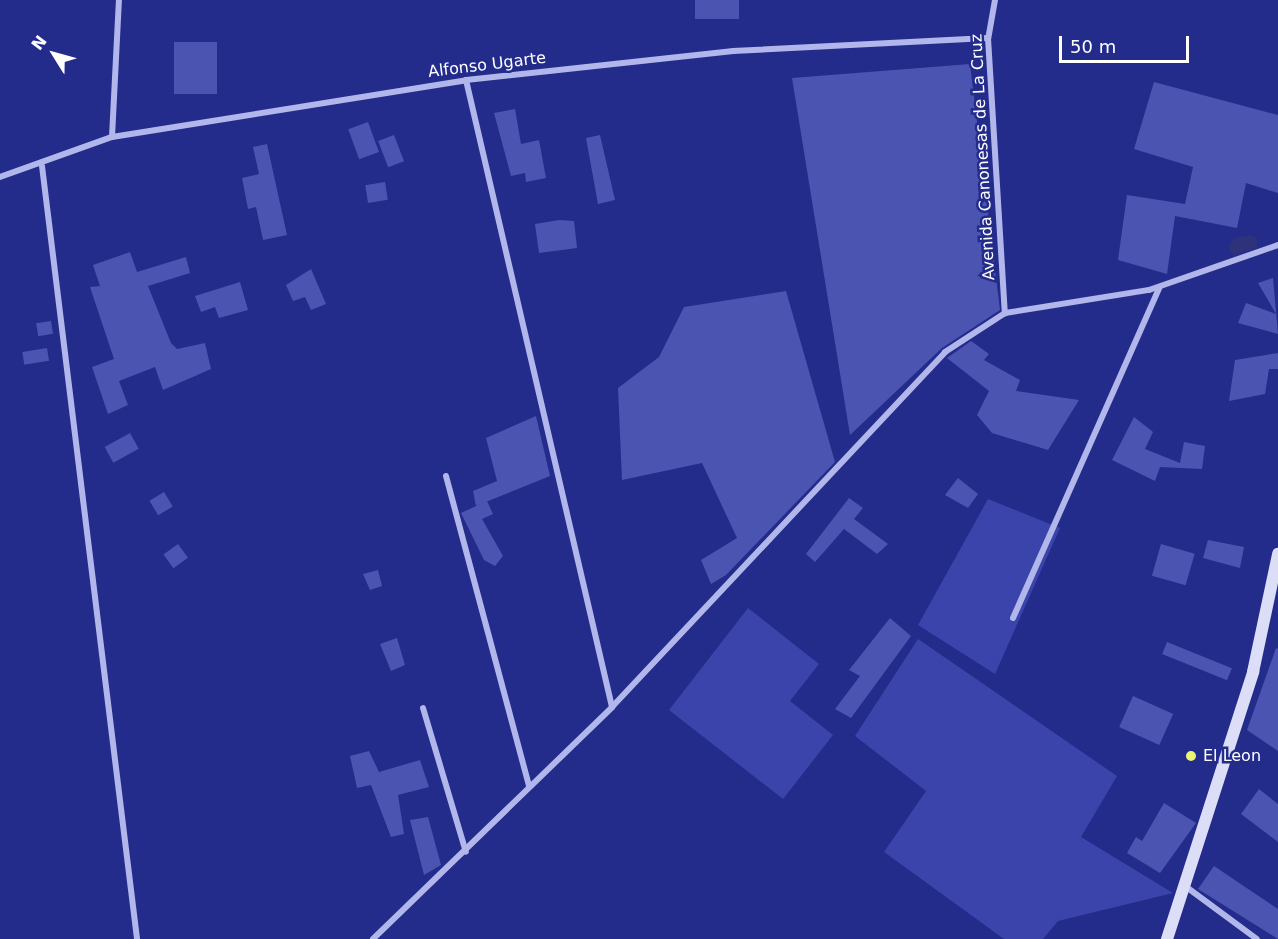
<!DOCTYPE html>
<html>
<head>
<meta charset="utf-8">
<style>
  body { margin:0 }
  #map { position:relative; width:1278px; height:939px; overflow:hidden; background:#232b8b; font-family:"DejaVu Sans",sans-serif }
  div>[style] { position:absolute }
  .green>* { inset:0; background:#3b44aa }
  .water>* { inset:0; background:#2d327b }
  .building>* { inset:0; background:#4c54b2; transform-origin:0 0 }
  .street>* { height:6px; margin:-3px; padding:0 3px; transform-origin:3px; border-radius:3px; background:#b1b6eb }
  .secondary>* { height:12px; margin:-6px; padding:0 6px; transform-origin:6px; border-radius:6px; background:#dcdef8 }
  .dots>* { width:16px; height:16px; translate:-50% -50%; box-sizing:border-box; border:3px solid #232b8b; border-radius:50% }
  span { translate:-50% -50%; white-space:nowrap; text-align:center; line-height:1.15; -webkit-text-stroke:5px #232b8b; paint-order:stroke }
  .street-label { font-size:16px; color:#fff }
  .poi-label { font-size:16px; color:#fff }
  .left { translate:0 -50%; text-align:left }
  .north { position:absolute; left:24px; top:24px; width:60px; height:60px; -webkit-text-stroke:4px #232b8b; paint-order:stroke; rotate:307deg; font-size:16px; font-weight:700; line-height:24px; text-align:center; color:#fff }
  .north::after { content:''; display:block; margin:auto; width:21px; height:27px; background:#fff; clip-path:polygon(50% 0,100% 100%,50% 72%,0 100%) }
  .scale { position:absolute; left:1059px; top:36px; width:130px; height:27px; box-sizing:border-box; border:3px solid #fff; border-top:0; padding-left:8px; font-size:18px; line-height:21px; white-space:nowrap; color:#fff; -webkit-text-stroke:4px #232b8b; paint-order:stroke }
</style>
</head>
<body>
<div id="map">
  <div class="green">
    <div style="clip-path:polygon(988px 499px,1060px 528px,995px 674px,918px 625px)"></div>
    <div style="clip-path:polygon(748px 608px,819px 664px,790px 701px,833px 735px,783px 799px,669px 710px)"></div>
    <div style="clip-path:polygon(918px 639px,1117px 776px,1081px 837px,1173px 893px,1058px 921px,1043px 939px,1004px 939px,884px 852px,926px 791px,855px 736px)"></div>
  </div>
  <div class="water">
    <div style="clip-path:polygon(1252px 235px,1257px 238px,1257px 248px,1234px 255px,1228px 248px,1234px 238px)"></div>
  </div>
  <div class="building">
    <div style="left:695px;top:0;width:44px;height:19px"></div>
    <div style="left:217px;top:42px;width:52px;height:43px;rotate:90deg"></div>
    <div style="clip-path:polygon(970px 64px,1000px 310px,942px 348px,850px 435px,792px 78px)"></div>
    <div style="clip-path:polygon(1154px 82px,1278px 115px,1278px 193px,1246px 183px,1237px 228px,1175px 216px,1167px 274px,1118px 260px,1127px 195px,1185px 204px,1193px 167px,1134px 149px)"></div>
    <div style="clip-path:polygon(515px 109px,521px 144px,539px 140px,546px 178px,526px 182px,525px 173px,511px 176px,494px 113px)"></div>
    <div style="left:368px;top:122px;width:32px;height:21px;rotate:70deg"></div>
    <div style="left:394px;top:135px;width:28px;height:17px;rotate:69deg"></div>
    <div style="clip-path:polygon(600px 135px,615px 200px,598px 204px,586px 138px)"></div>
    <div style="clip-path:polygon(267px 144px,287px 235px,263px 240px,256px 207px,248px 209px,242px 178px,259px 174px,253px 147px)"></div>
    <div style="left:385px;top:182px;width:18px;height:20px;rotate:81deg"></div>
    <div style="clip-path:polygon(559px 220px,574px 221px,577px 248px,539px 253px,535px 224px)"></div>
    <div style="clip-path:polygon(130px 252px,137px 272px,186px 257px,190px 273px,148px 286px,171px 343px,177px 349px,205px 343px,211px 369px,163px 390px,155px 367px,119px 381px,128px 405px,108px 414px,92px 367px,114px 359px,90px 287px,100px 286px,93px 265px)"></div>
    <div style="clip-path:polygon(311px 269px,326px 304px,311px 310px,305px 297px,293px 301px,286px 285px)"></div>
    <div style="clip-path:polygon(1273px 278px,1278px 334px,1238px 323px,1246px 303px,1276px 314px,1258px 283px)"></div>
    <div style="clip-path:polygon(240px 282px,248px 310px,219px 318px,215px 307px,201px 312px,195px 296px)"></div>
    <div style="clip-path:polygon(786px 291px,835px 462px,726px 575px,711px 584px,701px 560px,737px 538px,702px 463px,622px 480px,618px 388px,659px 357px,684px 307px)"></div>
    <div style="left:51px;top:321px;width:13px;height:15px;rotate:81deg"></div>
    <div style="clip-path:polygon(971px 341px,989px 354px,984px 360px,1020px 380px,1016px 391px,1079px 400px,1048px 450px,992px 433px,977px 415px,989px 391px,947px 358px)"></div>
    <div style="left:47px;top:348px;width:13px;height:25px;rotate:81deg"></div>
    <div style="clip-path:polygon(1278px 353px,1278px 369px,1269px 369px,1265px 394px,1229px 401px,1235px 360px)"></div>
    <div style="clip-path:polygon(536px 416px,550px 476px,476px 506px,473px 491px,497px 481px,486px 438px)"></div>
    <div style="clip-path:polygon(1134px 417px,1153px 432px,1145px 449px,1180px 463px,1184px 442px,1205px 446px,1202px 469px,1160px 467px,1155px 481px,1112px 460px)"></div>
    <div style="left:130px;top:433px;width:18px;height:29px;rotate:61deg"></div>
    <div style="clip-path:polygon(958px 478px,978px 494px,968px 508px,945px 495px)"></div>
    <div style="left:164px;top:492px;width:17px;height:17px;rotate:59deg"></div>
    <div style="clip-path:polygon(849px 498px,863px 508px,854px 519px,888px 544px,877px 554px,844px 529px,815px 562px,806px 554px)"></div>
    <div style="clip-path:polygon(487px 501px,493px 514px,482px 519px,503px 556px,495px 566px,484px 560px,461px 513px)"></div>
    <div style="clip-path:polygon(1208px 540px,1244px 547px,1240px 568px,1203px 558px)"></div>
    <div style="left:178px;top:544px;width:17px;height:18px;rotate:54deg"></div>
    <div style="left:1161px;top:544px;width:35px;height:33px;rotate:16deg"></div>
    <div style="clip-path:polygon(378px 570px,382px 586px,370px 590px,363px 574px)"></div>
    <div style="clip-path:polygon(890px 618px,911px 636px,851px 718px,835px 709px,860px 676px,849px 670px)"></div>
    <div style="clip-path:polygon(397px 638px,405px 665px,391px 671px,380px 644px)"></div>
    <div style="left:1167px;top:642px;width:70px;height:13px;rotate:22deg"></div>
    <div style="clip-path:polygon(1276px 648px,1278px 649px,1278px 751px,1247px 730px)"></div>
    <div style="left:1133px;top:696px;width:44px;height:34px;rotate:24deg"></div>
    <div style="clip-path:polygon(369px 751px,379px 772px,420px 760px,429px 787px,398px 795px,404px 834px,391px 837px,371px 785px,357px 788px,350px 756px)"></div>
    <div style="clip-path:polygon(1259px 789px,1278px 804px,1278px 842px,1241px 814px)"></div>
    <div style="clip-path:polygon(1164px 803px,1196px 823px,1160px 873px,1127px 853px,1136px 837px,1142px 841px)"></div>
    <div style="clip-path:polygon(428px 817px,441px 865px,424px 875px,410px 820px)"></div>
    <div style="clip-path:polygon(1214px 866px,1278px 909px,1278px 939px,1198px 889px)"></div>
  </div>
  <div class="street">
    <div style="left:995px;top:0;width:39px;rotate:100deg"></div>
    <div style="left:988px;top:38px;width:276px;rotate:86.5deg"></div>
    <div style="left:466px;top:80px;width:644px;rotate:76.89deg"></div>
    <div style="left:112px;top:137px;width:137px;rotate:-87.1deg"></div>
    <div style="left:42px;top:166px;width:779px;rotate:82.99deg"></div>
    <div style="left:0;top:177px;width:119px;rotate:-19.7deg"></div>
    <div style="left:112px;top:137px;width:359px;rotate:-9.1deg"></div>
    <div style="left:466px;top:80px;width:269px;rotate:-6.2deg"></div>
    <div style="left:733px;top:51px;width:255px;rotate:-2.9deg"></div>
    <div style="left:446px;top:476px;width:321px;rotate:75deg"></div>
    <div style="left:1013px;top:618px;width:362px;rotate:-66.1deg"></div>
    <div style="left:423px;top:708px;width:150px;rotate:73.4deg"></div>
    <div style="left:1185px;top:886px;width:89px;rotate:36.4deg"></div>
    <div style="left:373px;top:939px;width:333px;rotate:-44.1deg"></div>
    <div style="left:612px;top:707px;width:487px;rotate:-46.8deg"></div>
    <div style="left:945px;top:352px;width:72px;rotate:-33deg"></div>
    <div style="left:1005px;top:313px;width:146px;rotate:-9.1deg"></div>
    <div style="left:1149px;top:290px;width:137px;rotate:-19.2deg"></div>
  </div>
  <div class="secondary">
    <div style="left:1167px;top:939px;width:281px;rotate:-72.1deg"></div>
    <div style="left:1253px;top:672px;width:121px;rotate:-78deg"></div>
  </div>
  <div class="dots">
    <div style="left:1191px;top:756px;background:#ebf574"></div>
  </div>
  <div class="street-label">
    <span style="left:487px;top:65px;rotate:-7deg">Alfonso Ugarte</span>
    <span style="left:983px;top:157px;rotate:-93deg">Avenida Canonesas de La Cruz</span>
  </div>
  <div class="poi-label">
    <span class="left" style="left:1203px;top:756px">El Leon</span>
  </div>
  <div class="north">N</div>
  <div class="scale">50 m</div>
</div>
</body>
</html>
